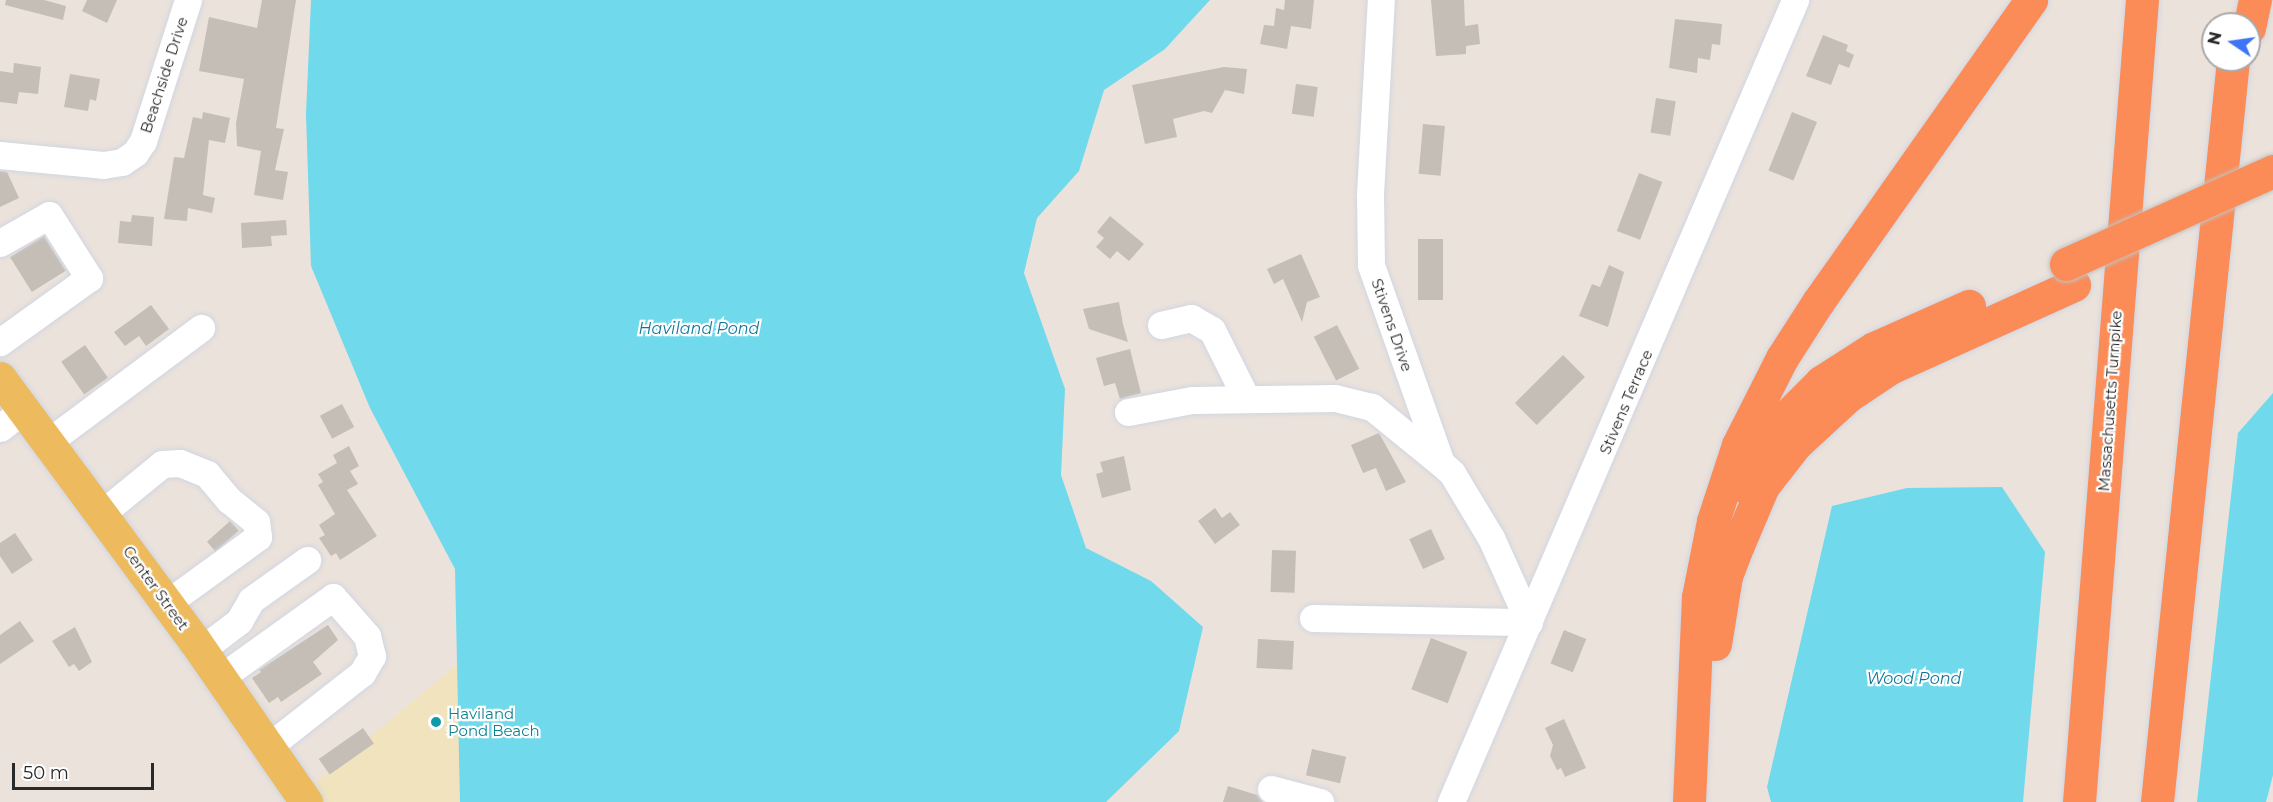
<!DOCTYPE html>
<html>
<head>
<meta charset="utf-8">
<style>
  body { margin:0 }
  #map { position:relative; width:2273px; height:802px; overflow:hidden; background:#ebe2db; font-family:Montserrat,sans-serif }
  div>[style] { position:absolute }
  .sand>* { inset:0; background:#f0e3be }
  .water>* { inset:0; background:#70d9ec }
  .building>* { inset:0; background:#c4beb7; transform-origin:0 0 }
  .roads { filter:drop-shadow(0 0 2px #d1d6e2) drop-shadow(0 0 2px #d1d6e2) }
  .minor>* { height:27px; margin:-13.5px; padding:0 13.5px; transform-origin:13.5px; border-radius:13.5px; background:#fff }
  .major>* { height:33px; margin:-16.5px; padding:0 16.5px; transform-origin:16.5px; border-radius:16.5px; background:#edbb5e }
  .highway>* { height:33px; margin:-16.5px; padding:0 16.5px; transform-origin:16.5px; border-radius:16.5px; background:#fb8b57 }
  .bridges { filter:drop-shadow(0 0 2px #c3c3c3) drop-shadow(0 0 2px #c3c3c3) }
  .highway-bridge>* { height:33px; margin:-16.5px; padding:0 16.5px; transform-origin:16.5px; border-radius:16.5px; background:#fb8b57 }
  .dots>* { width:16px; height:16px; translate:-50% -50%; box-sizing:border-box; border:3px solid #fff; border-radius:50% }
  span { translate:-50% -50%; white-space:nowrap; text-align:center; line-height:1.15; -webkit-text-stroke:4.5px #fff; paint-order:stroke }
  .street-label { font-size:15px; color:#292929 }
  .culture-label { font-size:15px; color:#0d838f }
  .left { translate:0 -50%; text-align:left }
  .water-label { font-size:16px; color:#107897; font-style:italic }
  .north { position:absolute; left:2201px; top:12px; width:60px; height:60px; box-sizing:border-box; background:#fff; border:2px solid #a9a9a9; border-radius:50%; rotate:283deg; font-size:16px; font-weight:700; line-height:24px; text-align:center; color:#292929 }
  .north::after { content:''; display:block; margin:auto; width:21px; height:27px; background:#3e75f6; clip-path:polygon(50% 0,100% 100%,50% 72%,0 100%) }
  .scale { position:absolute; left:12px; top:763px; width:142px; height:27px; box-sizing:border-box; border:3px solid #292929; border-top:0; padding-left:8px; font-size:18px; line-height:21px; white-space:nowrap; color:#292929; -webkit-text-stroke:4px #fff; paint-order:stroke }
</style>
</head>
<body>
<div id="map">
  <div class="sand">
    <div style="clip-path:polygon(465px 658px,508px 802px,323px 802px,312px 785px)"></div>
  </div>
  <div class="water">
    <div style="clip-path:polygon(311px 0,1210px 0,1165px 49px,1104px 90px,1079px 171px,1037px 218px,1024px 273px,1065px 389px,1061px 475px,1086px 548px,1151px 581px,1203px 627px,1179px 731px,1106px 802px,460px 802px,455px 569px,370px 408px,311px 266px,306px 114px)"></div>
    <div style="clip-path:polygon(2273px 393px,2273px 775px,2266px 802px,2197px 802px,2238px 433px)"></div>
    <div style="clip-path:polygon(2002px 487px,2045px 552px,2023px 802px,1771px 802px,1767px 787px,1832px 506px,1907px 488px)"></div>
  </div>
  <div class="building">
    <div style="clip-path:polygon(6px 0,44px 0,66px 6px,63px 20px,5px 5px)"></div>
    <div style="clip-path:polygon(87px 0,117px 0,107px 23px,82px 11px)"></div>
    <div style="clip-path:polygon(262px 0,296px 0,276px 128px,284px 129px,275px 170px,288px 172px,283px 200px,254px 195px,261px 151px,237px 146px,236px 123px,244px 79px,199px 71px,209px 17px,257px 28px)"></div>
    <div style="clip-path:polygon(1285px 0,1314px 0,1311px 29px,1291px 26px,1287px 49px,1260px 44px,1264px 25px,1274px 26px,1276px 8px,1284px 10px)"></div>
    <div style="clip-path:polygon(1431px 0,1464px 0,1465px 26px,1478px 24px,1480px 44px,1466px 46px,1466px 54px,1436px 56px)"></div>
    <div style="clip-path:polygon(1675px 19px,1722px 24px,1720px 45px,1712px 44px,1710px 60px,1698px 58px,1697px 73px,1669px 68px)"></div>
    <div style="clip-path:polygon(1823px 35px,1848px 45px,1846px 51px,1854px 55px,1849px 68px,1839px 64px,1831px 85px,1806px 76px)"></div>
    <div style="clip-path:polygon(14px 63px,41px 67px,38px 94px,19px 92px,17px 104px,0 102px,0 71px,13px 73px)"></div>
    <div style="clip-path:polygon(1224px 67px,1247px 69px,1244px 94px,1225px 90px,1212px 113px,1204px 111px,1173px 119px,1177px 137px,1145px 144px,1132px 85px)"></div>
    <div style="clip-path:polygon(70px 74px,100px 79px,96px 101px,90px 99px,88px 111px,64px 107px)"></div>
    <div style="left:1296px;top:84px;width:22px;height:30px;rotate:8deg"></div>
    <div style="left:1656px;top:98px;width:20px;height:35px;rotate:9deg"></div>
    <div style="clip-path:polygon(203px 112px,230px 118px,225px 143px,209px 140px,203px 195px,215px 198px,212px 213px,188px 208px,187px 221px,164px 219px,174px 157px,184px 158px,193px 117px,202px 119px)"></div>
    <div style="left:1792px;top:112px;width:27px;height:63px;rotate:22deg"></div>
    <div style="left:1423px;top:124px;width:22px;height:50px;rotate:5deg"></div>
    <div style="clip-path:polygon(0 171px,7px 172px,19px 198px,0 207px)"></div>
    <div style="left:1639px;top:173px;width:25px;height:62px;rotate:21deg"></div>
    <div style="clip-path:polygon(132px 215px,154px 217px,152px 246px,118px 243px,120px 221px,131px 222px)"></div>
    <div style="clip-path:polygon(1110px 216px,1144px 244px,1129px 261px,1117px 251px,1110px 259px,1096px 247px,1104px 238px,1097px 232px)"></div>
    <div style="clip-path:polygon(286px 220px,287px 235px,271px 236px,272px 246px,242px 248px,241px 223px)"></div>
    <div style="left:44px;top:236px;width:41px;height:40px;rotate:58deg"></div>
    <div style="left:1418px;top:239px;width:25px;height:61px"></div>
    <div style="clip-path:polygon(1301px 254px,1320px 297px,1307px 302px,1302px 322px,1283px 279px,1274px 284px,1267px 269px)"></div>
    <div style="clip-path:polygon(1609px 265px,1624px 272px,1608px 327px,1579px 316px,1592px 284px,1600px 287px)"></div>
    <div style="clip-path:polygon(1119px 302px,1123px 324px,1128px 342px,1089px 329px,1083px 309px)"></div>
    <div style="clip-path:polygon(151px 305px,169px 329px,146px 346px,139px 336px,125px 346px,114px 332px)"></div>
    <div style="left:1337px;top:325px;width:49px;height:26px;rotate:63deg"></div>
    <div style="left:85px;top:345px;width:40px;height:29px;rotate:55deg"></div>
    <div style="clip-path:polygon(1130px 349px,1141px 393px,1120px 399px,1115px 383px,1104px 386px,1096px 358px)"></div>
    <div style="left:1563px;top:355px;width:31px;height:68px;rotate:45deg"></div>
    <div style="left:342px;top:404px;width:26px;height:25px;rotate:62deg"></div>
    <div style="clip-path:polygon(1379px 433px,1406px 482px,1386px 491px,1376px 468px,1363px 473px,1351px 445px)"></div>
    <div style="clip-path:polygon(349px 446px,359px 466px,350px 471px,358px 484px,347px 490px,377px 536px,340px 560px,336px 553px,331px 556px,319px 538px,325px 535px,319px 525px,335px 514px,318px 485px,323px 482px,318px 474px,337px 463px,333px 455px)"></div>
    <div style="clip-path:polygon(1124px 456px,1131px 490px,1102px 498px,1096px 474px,1103px 472px,1100px 462px)"></div>
    <div style="clip-path:polygon(1215px 508px,1222px 518px,1230px 512px,1240px 525px,1215px 544px,1198px 521px)"></div>
    <div style="left:230px;top:521px;width:13px;height:31px;rotate:48deg"></div>
    <div style="left:1431px;top:529px;width:33px;height:24px;rotate:65deg"></div>
    <div style="clip-path:polygon(15px 533px,33px 560px,12px 574px,0 556px,0 543px)"></div>
    <div style="left:1272px;top:550px;width:24px;height:42px;rotate:2deg"></div>
    <div style="clip-path:polygon(20px 621px,34px 641px,0 664px,0 635px)"></div>
    <div style="clip-path:polygon(328px 625px,338px 640px,313px 662px,322px 674px,281px 702px,278px 697px,269px 703px,252px 678px,261px 672px,259px 670px)"></div>
    <div style="clip-path:polygon(75px 627px,92px 662px,79px 671px,74px 664px,69px 667px,52px 641px)"></div>
    <div style="left:1564px;top:630px;width:24px;height:36px;rotate:22deg"></div>
    <div style="left:1431px;top:638px;width:39px;height:55px;rotate:21deg"></div>
    <div style="left:1258px;top:639px;width:36px;height:29px;rotate:3deg"></div>
    <div style="clip-path:polygon(1564px 719px,1586px 768px,1565px 777px,1561px 768px,1557px 770px,1550px 756px,1553px 745px,1545px 728px)"></div>
    <div style="left:363px;top:728px;width:19px;height:54px;rotate:55deg"></div>
    <div style="left:1312px;top:749px;width:35px;height:27px;rotate:13deg"></div>
    <div style="clip-path:polygon(1228px 786px,1257px 795px,1263px 802px,1223px 802px)"></div>
  </div>
  <div class="roads">
    <div class="minor">
      <div style="left:0;top:155px;width:103px;rotate:5.5deg"></div>
      <div style="left:103px;top:165px;width:19px;rotate:-9deg"></div>
      <div style="left:122px;top:162px;width:16px;rotate:-35deg"></div>
      <div style="left:135px;top:153px;width:14px;rotate:-56deg"></div>
      <div style="left:143px;top:141px;width:148px;rotate:-72.3deg"></div>
      <div style="left:0;top:243px;width:56px;rotate:-29.7deg"></div>
      <div style="left:49px;top:215px;width:75px;rotate:57.6deg"></div>
      <div style="left:89px;top:278px;width:110px;rotate:144.3deg"></div>
      <div style="left:1161px;top:325px;width:31px;rotate:-13deg"></div>
      <div style="left:1191px;top:318px;width:24px;rotate:30deg"></div>
      <div style="left:1212px;top:330px;width:74px;rotate:63.4deg"></div>
      <div style="left:1128px;top:412px;width:65px;rotate:-10.6deg"></div>
      <div style="left:1192px;top:400px;width:143px;rotate:-0.8deg"></div>
      <div style="left:1335px;top:398px;width:38px;rotate:14deg"></div>
      <div style="left:1372px;top:407px;width:84px;rotate:39.2deg"></div>
      <div style="left:0;top:428px;width:31px;rotate:-38deg"></div>
      <div style="left:48px;top:442px;width:191px;rotate:-36.7deg"></div>
      <div style="left:101px;top:514px;width:79px;rotate:-39.3deg"></div>
      <div style="left:162px;top:464px;width:18px;rotate:-3deg"></div>
      <div style="left:180px;top:463px;width:29px;rotate:22deg"></div>
      <div style="left:207px;top:474px;width:34px;rotate:50deg"></div>
      <div style="left:229px;top:500px;width:35px;rotate:39deg"></div>
      <div style="left:256px;top:522px;width:15px;rotate:82deg"></div>
      <div style="left:258px;top:537px;width:112px;rotate:144deg"></div>
      <div style="left:1313px;top:618px;width:216px;rotate:1.1deg"></div>
      <div style="left:1529px;top:622px;width:92px;rotate:-114.3deg"></div>
      <div style="left:1491px;top:538px;width:76px;rotate:-121deg"></div>
      <div style="left:1452px;top:473px;width:15px;rotate:-138deg"></div>
      <div style="left:1441px;top:463px;width:210px;rotate:-109.5deg"></div>
      <div style="left:1371px;top:265px;width:71px;rotate:-90.8deg"></div>
      <div style="left:1370px;top:194px;width:194px;rotate:-86.8deg"></div>
      <div style="left:201px;top:650px;width:48px;rotate:-37.3deg"></div>
      <div style="left:239px;top:621px;width:24px;rotate:-60deg"></div>
      <div style="left:251px;top:600px;width:69px;rotate:-35.5deg"></div>
      <div style="left:220px;top:678px;width:139px;rotate:-35.6deg"></div>
      <div style="left:333px;top:597px;width:52px;rotate:48.9deg"></div>
      <div style="left:367px;top:636px;width:21px;rotate:76deg"></div>
      <div style="left:372px;top:656px;width:20px;rotate:120deg"></div>
      <div style="left:362px;top:673px;width:120px;rotate:141.8deg"></div>
      <div style="left:1271px;top:789px;width:51px;rotate:14.9deg"></div>
      <div style="left:1451px;top:802px;width:873px;rotate:-66.78deg"></div>
    </div>
    <div class="major">
      <div style="left:0;top:378px;width:326px;rotate:53.5deg"></div>
      <div style="left:194px;top:640px;width:197px;rotate:55.3deg"></div>
    </div>
    <div class="highway">
      <div style="left:2249px;top:28px;width:29px;rotate:-78deg"></div>
      <div style="left:1738px;top:485px;width:85px;rotate:-54.6deg"></div>
      <div style="left:1787px;top:416px;width:48px;rotate:-45deg"></div>
      <div style="left:1821px;top:382px;width:63px;rotate:-32.7deg"></div>
      <div style="left:1874px;top:348px;width:104px;rotate:-23.9deg"></div>
      <div style="left:1715px;top:644px;width:69px;rotate:-80.8deg"></div>
      <div style="left:1726px;top:576px;width:33px;rotate:-69deg"></div>
      <div style="left:1738px;top:545px;width:64px;rotate:-67deg"></div>
      <div style="left:1763px;top:486px;width:52px;rotate:-52deg"></div>
      <div style="left:1795px;top:445px;width:72px;rotate:-42.8deg"></div>
      <div style="left:1848px;top:396px;width:50px;rotate:-33.7deg"></div>
      <div style="left:1890px;top:368px;width:202px;rotate:-24.3deg"></div>
      <div style="left:1689px;top:802px;width:205px;rotate:-87.5deg"></div>
      <div style="left:1698px;top:597px;width:77px;rotate:-78.8deg"></div>
      <div style="left:1713px;top:521px;width:80px;rotate:-71.8deg"></div>
      <div style="left:1738px;top:445px;width:97px;rotate:-63.2deg"></div>
      <div style="left:1782px;top:358px;width:67px;rotate:-57.3deg"></div>
      <div style="left:1818px;top:302px;width:370px;rotate:-54.8deg"></div>
      <div style="left:2079px;top:802px;width:804px;rotate:-85.51deg"></div>
      <div style="left:2157px;top:802px;width:746px;rotate:-84.15deg"></div>
    </div>
  </div>
  <div class="bridges">
    <div class="highway-bridge">
      <div style="left:2066px;top:264px;width:227px;rotate:-24.2deg"></div>
    </div>
  </div>
  <div class="dots">
    <div style="left:436px;top:722px;background:#0f9aa8"></div>
  </div>
  <div class="street-label">
    <span style="left:164px;top:75px;rotate:-72deg">Beachside Drive</span>
    <span style="left:1392px;top:325px;rotate:71deg">Stivens Drive</span>
    <span style="left:2110px;top:401px;rotate:-86deg">Massachusetts Turnpike</span>
    <span style="left:1626px;top:402px;rotate:-67deg">Stivens Terrace</span>
    <span style="left:156px;top:588px;rotate:54deg">Center Street</span>
  </div>
  <div class="culture-label">
    <span class="left" style="left:448px;top:722px">Haviland<br>Pond Beach</span>
  </div>
  <div class="water-label">
    <span style="left:699px;top:329px">Haviland Pond</span>
    <span style="left:1914px;top:679px">Wood Pond</span>
  </div>
  <div class="north">N</div>
  <div class="scale">50 m</div>
</div>
</body>
</html>
